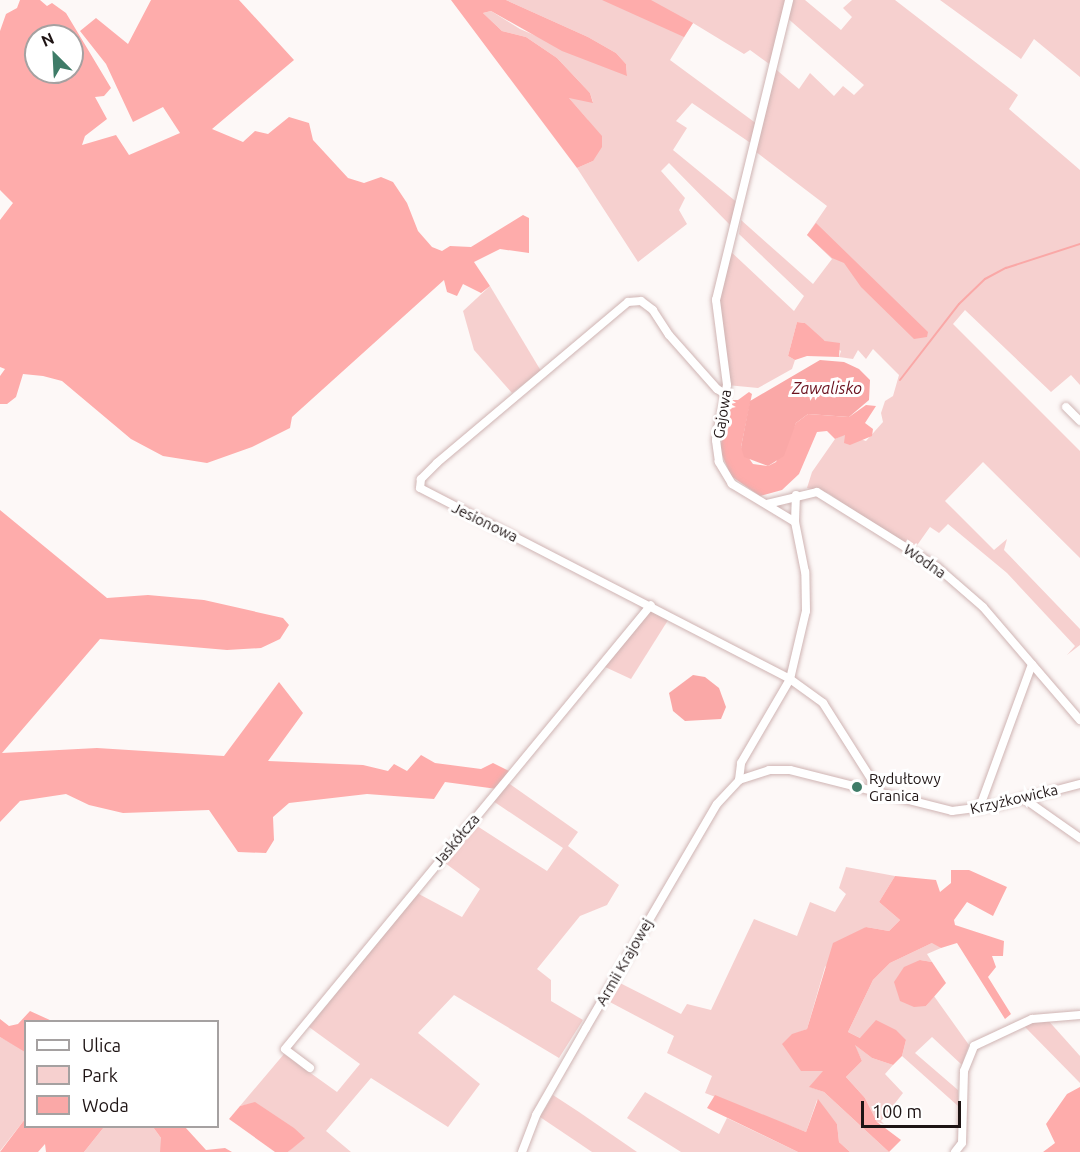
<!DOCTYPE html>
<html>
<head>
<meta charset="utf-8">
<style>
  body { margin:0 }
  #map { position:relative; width:1080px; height:1152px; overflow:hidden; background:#fdf8f7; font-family:Ubuntu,sans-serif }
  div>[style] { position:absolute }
  .green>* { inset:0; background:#f6d0cf }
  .forest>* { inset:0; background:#feacab }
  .water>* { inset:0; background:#faa8a7 }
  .stream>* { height:2px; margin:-1px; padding:0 1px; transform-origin:1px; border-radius:1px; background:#faa8a7 }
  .roads { filter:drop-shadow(0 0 2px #cfb4b3) drop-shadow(0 0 2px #cfb4b3) }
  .minor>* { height:8px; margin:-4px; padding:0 4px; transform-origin:4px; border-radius:4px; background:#fff }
  .dots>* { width:16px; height:16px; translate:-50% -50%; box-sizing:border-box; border:3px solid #fff; border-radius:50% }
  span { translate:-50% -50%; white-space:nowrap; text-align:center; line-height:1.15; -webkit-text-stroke:6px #fff; paint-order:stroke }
  .street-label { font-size:15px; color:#1e1414 }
  .poi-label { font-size:15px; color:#1e1414 }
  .left { translate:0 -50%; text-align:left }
  .water-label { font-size:16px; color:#6a101d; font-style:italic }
  .legend { position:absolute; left:24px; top:1020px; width:195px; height:108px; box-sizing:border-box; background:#fff; border:2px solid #a5a1a1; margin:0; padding:8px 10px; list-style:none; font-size:18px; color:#1e1414 }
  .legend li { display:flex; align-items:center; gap:12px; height:30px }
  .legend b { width:30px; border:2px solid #a5a1a1 }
  .north { position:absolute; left:24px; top:24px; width:60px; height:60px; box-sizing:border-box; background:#fff; border:2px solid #a5a1a1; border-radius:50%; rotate:336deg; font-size:16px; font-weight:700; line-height:24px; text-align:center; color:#1e1414 }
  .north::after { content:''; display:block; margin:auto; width:21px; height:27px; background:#3f7c68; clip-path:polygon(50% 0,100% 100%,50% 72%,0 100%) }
  .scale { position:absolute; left:861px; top:1101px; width:100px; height:27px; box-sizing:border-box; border:3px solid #1e1414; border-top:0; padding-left:8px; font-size:18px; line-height:21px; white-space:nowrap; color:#1e1414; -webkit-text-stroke:4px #fff; paint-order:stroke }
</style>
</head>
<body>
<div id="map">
  <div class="green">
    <div style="clip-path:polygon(evenodd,506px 0,805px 0,841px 30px,852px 17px,843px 8px,852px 0,895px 0,1018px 95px,1009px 109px,1080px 170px,1080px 385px,1071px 375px,1051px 392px,965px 310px,953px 324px,1080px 451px,1080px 558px,983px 462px,945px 501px,994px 550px,1007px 539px,1004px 550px,1080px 629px,1080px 645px,1067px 655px,1075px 646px,1007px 573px,948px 524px,939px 533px,930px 527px,913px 551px,828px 493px,807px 488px,812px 472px,835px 439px,845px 434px,866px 441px,883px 422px,881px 413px,885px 401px,893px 396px,899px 375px,873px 349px,866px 359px,858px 350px,853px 359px,839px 357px,841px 351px,817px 336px,805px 323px,797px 322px,788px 356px,795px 360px,792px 369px,758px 388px,727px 385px,716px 300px,728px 249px,794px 311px,804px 296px,739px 234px,741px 220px,813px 284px,832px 259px,807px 235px,827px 206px,751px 148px,752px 144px,692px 103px,676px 121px,687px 128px,673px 150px,739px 204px,733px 228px,669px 163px,661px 171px,685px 198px,679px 210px,687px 224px,638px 262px,577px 168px,593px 161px,588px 120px,568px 97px,593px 102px,590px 93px,557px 58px,526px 37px,502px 31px,483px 13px,491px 11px,520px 29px,627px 75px,626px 64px,616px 53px,588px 37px,506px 0,785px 16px,864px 85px,854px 95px,843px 86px,834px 96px,810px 73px,799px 89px,772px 66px,785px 16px,506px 0,693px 23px,744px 54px,750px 50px,772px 66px,757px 124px,670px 60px,693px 23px)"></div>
    <div style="clip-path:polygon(940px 0,1080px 0,1080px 77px,1034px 39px,1021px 59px)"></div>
    <div style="clip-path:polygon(490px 286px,541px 371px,512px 393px,474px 350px,463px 311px)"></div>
    <div style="clip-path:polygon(652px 608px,670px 617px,631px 679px,603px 666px)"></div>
    <div style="clip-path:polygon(507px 782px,578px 832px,568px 846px,619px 885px,607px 905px,580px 916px,537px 969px,551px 980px,551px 1001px,583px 1020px,559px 1058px,454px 995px,418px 1033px,480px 1084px,448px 1127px,371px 1078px,326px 1131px,351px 1152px,288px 1152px,304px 1137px,255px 1103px,240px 1106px,284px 1054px,337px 1092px,360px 1064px,309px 1027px,417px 893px,462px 917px,480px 889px,441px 860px,474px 824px,547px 871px,563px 848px,493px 801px)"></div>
    <div style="clip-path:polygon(846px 867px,895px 876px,879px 902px,900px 920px,889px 931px,866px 927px,825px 967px,807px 1029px,792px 1035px,824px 1071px,810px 1087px,824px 1092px,889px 1152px,850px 1152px,839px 1142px,837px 1124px,817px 1100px,806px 1132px,705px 1093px,712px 1076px,667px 1053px,674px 1036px,606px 1000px,618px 982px,681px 1014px,687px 1004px,711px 1010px,754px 919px,797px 936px,810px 902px,835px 912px,846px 894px,839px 888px)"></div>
    <div style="clip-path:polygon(934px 942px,941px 948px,927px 954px,932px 962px,920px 960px,926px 1006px,934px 996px,969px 1045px,962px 1065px,932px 1037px,915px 1053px,958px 1090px,958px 1106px,902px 1056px,906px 1040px,860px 1038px,848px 1032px,873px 980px,890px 963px)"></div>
    <div style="clip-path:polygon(1046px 1018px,1080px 1056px,1080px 1083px,1024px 1026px)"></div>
    <div style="clip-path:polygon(0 1037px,26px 1051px,25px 1119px,0 1151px)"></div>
    <div style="clip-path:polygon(854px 1044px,872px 1058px,893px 1065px,885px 1074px,903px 1093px,881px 1121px,884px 1124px,877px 1122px,865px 1098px,846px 1077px,862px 1061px)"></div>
    <div style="clip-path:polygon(645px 1092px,719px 1134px,727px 1118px,798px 1152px,681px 1152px,627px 1118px)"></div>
    <div style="clip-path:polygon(553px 1095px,579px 1112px,637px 1152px,592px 1152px,540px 1117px)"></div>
    <div style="clip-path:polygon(104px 1127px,153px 1127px,161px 1138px,161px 1152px,84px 1152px)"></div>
  </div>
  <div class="forest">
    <div style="clip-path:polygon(evenodd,20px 0,40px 0,47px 6px,52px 3px,66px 13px,111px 88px,104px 96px,95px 97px,107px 119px,85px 136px,82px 145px,116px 135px,129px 155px,180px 133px,163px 107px,133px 122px,106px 64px,80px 31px,96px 18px,128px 44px,151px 0,239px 0,294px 60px,212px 129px,243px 142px,255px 131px,268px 134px,289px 117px,309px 123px,313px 140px,348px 178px,364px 183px,381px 177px,393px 182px,407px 203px,418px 231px,432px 247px,442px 251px,450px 246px,471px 247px,523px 215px,529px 218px,529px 253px,500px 249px,474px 262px,490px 286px,481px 293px,463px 284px,457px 296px,447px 292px,444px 280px,292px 417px,290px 428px,252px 447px,207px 463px,163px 456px,131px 439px,62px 381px,43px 376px,23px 374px,16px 397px,7px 404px,0 404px,0 376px,5px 369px,0 367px,0 220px,13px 203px,0 190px,0 31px,6px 14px,17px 8px,20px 0,36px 36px,72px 36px,72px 72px,36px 72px,36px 36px)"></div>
    <div style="clip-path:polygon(451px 0,506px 0,588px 37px,616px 53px,626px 64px,627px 76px,562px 51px,491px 11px,483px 13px,502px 31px,526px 37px,557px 58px,590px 93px,593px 103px,569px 98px,602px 136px,602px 147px,593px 161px,577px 168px)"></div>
    <div style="clip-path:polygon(602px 0,651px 0,693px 23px,684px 37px)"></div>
    <div style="clip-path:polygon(816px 223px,928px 332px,927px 337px,914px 339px,861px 287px,844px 263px,832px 258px,807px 235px)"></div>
    <div style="clip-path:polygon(797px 322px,805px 323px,825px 341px,840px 343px,839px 357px,807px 356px,795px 360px,788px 356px)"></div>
    <div style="clip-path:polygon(749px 392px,752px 394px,741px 447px,753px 464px,768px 466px,776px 462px,796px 423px,808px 414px,849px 417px,866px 405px,876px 406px,865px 423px,873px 429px,872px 436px,850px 445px,844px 443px,845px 435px,835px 439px,827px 431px,817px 432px,799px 474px,782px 490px,760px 496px,731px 476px,720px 450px,728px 400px,738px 400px)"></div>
    <div style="clip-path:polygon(0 510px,107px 598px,148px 595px,204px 600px,283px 618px,289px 625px,280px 639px,261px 648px,227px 650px,100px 639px,2px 753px,97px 748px,224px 756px,279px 682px,303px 713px,268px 761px,363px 765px,388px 771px,394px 764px,407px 771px,421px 755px,435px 763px,481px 769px,493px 763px,511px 772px,497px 789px,445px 782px,434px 799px,367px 794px,289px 803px,273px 817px,274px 840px,266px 853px,238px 852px,209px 810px,123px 813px,89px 805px,66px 794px,20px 801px,0 822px)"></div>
    <div style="clip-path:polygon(951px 870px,969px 870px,1007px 887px,993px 916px,967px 902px,954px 920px,955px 925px,1004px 941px,1003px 956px,992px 956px,996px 967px,988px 977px,1011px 1014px,1005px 1019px,957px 943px,941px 948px,932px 943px,890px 963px,873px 980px,848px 1032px,860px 1038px,876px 1020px,896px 1030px,906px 1040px,902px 1056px,893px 1065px,872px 1058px,855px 1045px,862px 1061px,846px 1077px,865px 1098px,877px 1122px,901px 1140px,889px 1152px,824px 1092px,809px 1087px,823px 1071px,801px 1071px,782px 1044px,792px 1034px,807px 1029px,833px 943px,866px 927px,889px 931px,900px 920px,879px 902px,895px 876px,936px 880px,940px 892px,951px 883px)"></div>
    <div style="clip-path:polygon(920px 960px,932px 962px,946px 983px,926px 1006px,914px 1007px,900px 1001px,894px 982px,904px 967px)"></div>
    <div style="clip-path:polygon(30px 1011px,52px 1021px,26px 1022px,25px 1052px,0 1037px,0 1019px,9px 1026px,18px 1024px)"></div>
    <div style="clip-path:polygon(1080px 1087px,1080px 1152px,1043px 1152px,1055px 1143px,1046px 1124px,1067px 1094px)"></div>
    <div style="clip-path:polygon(715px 1095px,806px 1132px,818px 1099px,837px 1124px,839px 1142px,850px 1152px,798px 1152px,707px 1108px)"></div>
    <div style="clip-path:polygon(255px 1102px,294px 1128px,305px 1138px,288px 1152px,275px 1152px,229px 1119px,240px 1106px)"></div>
    <div style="clip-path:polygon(25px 1119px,26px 1126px,104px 1127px,84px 1152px,46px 1152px,45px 1144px,38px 1152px,0 1152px)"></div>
    <div style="clip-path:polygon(153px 1127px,185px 1127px,206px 1150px,225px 1148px,232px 1152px,160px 1152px,161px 1138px)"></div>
  </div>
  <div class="water">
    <div style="clip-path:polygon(820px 360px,844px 362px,859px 369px,870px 380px,869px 400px,849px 417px,808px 414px,796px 423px,784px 456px,768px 466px,744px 457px,741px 447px,750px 401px)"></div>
    <div style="clip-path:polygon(693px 675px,705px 677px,719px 688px,726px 707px,721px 719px,685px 721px,673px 711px,669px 693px)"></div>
  </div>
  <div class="stream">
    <div style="left:900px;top:380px;width:96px;rotate:-52.2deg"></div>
    <div style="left:959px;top:304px;width:36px;rotate:-44deg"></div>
    <div style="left:985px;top:279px;width:24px;rotate:-28deg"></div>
    <div style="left:1006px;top:268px;width:78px;rotate:-18deg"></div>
  </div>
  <div class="roads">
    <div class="minor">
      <div style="left:725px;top:394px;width:9px;rotate:-148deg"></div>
      <div style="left:717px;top:389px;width:72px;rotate:-131.6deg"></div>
      <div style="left:669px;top:335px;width:30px;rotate:-123deg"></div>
      <div style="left:653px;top:310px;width:15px;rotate:-143deg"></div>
      <div style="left:641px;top:301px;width:13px;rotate:176deg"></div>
      <div style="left:628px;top:302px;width:250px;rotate:139.9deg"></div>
      <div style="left:437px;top:463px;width:23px;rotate:135deg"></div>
      <div style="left:421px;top:479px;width:9px;rotate:96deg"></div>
      <div style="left:420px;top:488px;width:416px;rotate:27.3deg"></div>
      <div style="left:790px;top:679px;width:41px;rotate:36deg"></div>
      <div style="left:823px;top:703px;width:110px;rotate:57.6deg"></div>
      <div style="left:1066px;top:407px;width:20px;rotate:45deg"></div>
      <div style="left:767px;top:504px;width:51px;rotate:-13.5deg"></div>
      <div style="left:817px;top:492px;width:142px;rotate:32deg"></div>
      <div style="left:937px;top:567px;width:61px;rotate:41deg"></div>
      <div style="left:983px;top:607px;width:149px;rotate:49.4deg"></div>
      <div style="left:795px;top:522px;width:27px;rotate:-88deg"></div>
      <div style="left:739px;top:780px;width:17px;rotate:-83deg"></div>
      <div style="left:741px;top:763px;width:97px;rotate:-59.7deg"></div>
      <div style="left:790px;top:679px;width:70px;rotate:-76.8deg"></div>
      <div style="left:806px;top:611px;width:39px;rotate:-91deg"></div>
      <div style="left:805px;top:572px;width:51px;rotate:-101.3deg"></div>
      <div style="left:795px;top:522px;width:74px;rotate:-148.9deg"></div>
      <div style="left:732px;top:484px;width:26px;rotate:-121deg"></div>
      <div style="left:719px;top:462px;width:22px;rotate:-98deg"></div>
      <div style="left:716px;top:440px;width:56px;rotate:-78.7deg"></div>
      <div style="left:727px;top:385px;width:86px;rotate:-97.4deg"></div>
      <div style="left:716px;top:300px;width:309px;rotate:-76.3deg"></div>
      <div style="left:1023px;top:798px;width:70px;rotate:35.1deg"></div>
      <div style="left:979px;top:809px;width:154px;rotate:-69.9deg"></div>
      <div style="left:310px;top:1068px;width:31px;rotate:-143deg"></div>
      <div style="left:285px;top:1049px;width:575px;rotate:-50.5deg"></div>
      <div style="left:522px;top:1152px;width:40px;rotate:-69deg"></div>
      <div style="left:536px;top:1115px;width:100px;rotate:-60.1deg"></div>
      <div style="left:586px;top:1028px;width:259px;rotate:-59.7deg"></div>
      <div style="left:717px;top:804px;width:33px;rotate:-47deg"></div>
      <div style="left:739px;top:780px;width:32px;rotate:-18deg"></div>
      <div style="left:769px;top:770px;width:21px"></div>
      <div style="left:790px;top:770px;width:167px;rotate:14.2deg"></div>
      <div style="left:952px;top:811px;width:47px;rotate:-7.3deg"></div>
      <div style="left:999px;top:805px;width:84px;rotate:-14.5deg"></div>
      <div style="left:955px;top:1152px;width:11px;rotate:-52deg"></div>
      <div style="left:962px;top:1143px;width:72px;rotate:-88.4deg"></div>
      <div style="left:964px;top:1071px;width:27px;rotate:-68deg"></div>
      <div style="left:974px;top:1046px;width:64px;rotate:-25deg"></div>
      <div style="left:1032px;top:1019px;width:48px;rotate:-4.8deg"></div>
    </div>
  </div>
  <div class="dots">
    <div style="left:857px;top:787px;background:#3f7c68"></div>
  </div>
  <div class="street-label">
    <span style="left:722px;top:414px;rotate:-81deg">Gajowa</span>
    <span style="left:485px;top:522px;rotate:26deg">Jesionowa</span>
    <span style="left:925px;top:561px;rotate:35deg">Wodna</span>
    <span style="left:1014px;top:799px;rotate:-13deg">Krzyżkowicka</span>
    <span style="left:456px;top:840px;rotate:-50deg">Jaskółcza</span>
    <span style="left:624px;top:962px;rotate:-60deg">Armii Krajowej</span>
  </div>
  <div class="poi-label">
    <span class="left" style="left:869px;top:787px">Rydułtowy<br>Granica</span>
  </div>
  <div class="water-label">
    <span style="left:827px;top:388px">Zawalisko</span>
  </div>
  <ul class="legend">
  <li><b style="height:8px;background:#fff"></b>Ulica</li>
  <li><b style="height:16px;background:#f6d0cf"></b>Park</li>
  <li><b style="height:16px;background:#faa8a7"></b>Woda</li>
  </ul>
  <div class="north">N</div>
  <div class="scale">100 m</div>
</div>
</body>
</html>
